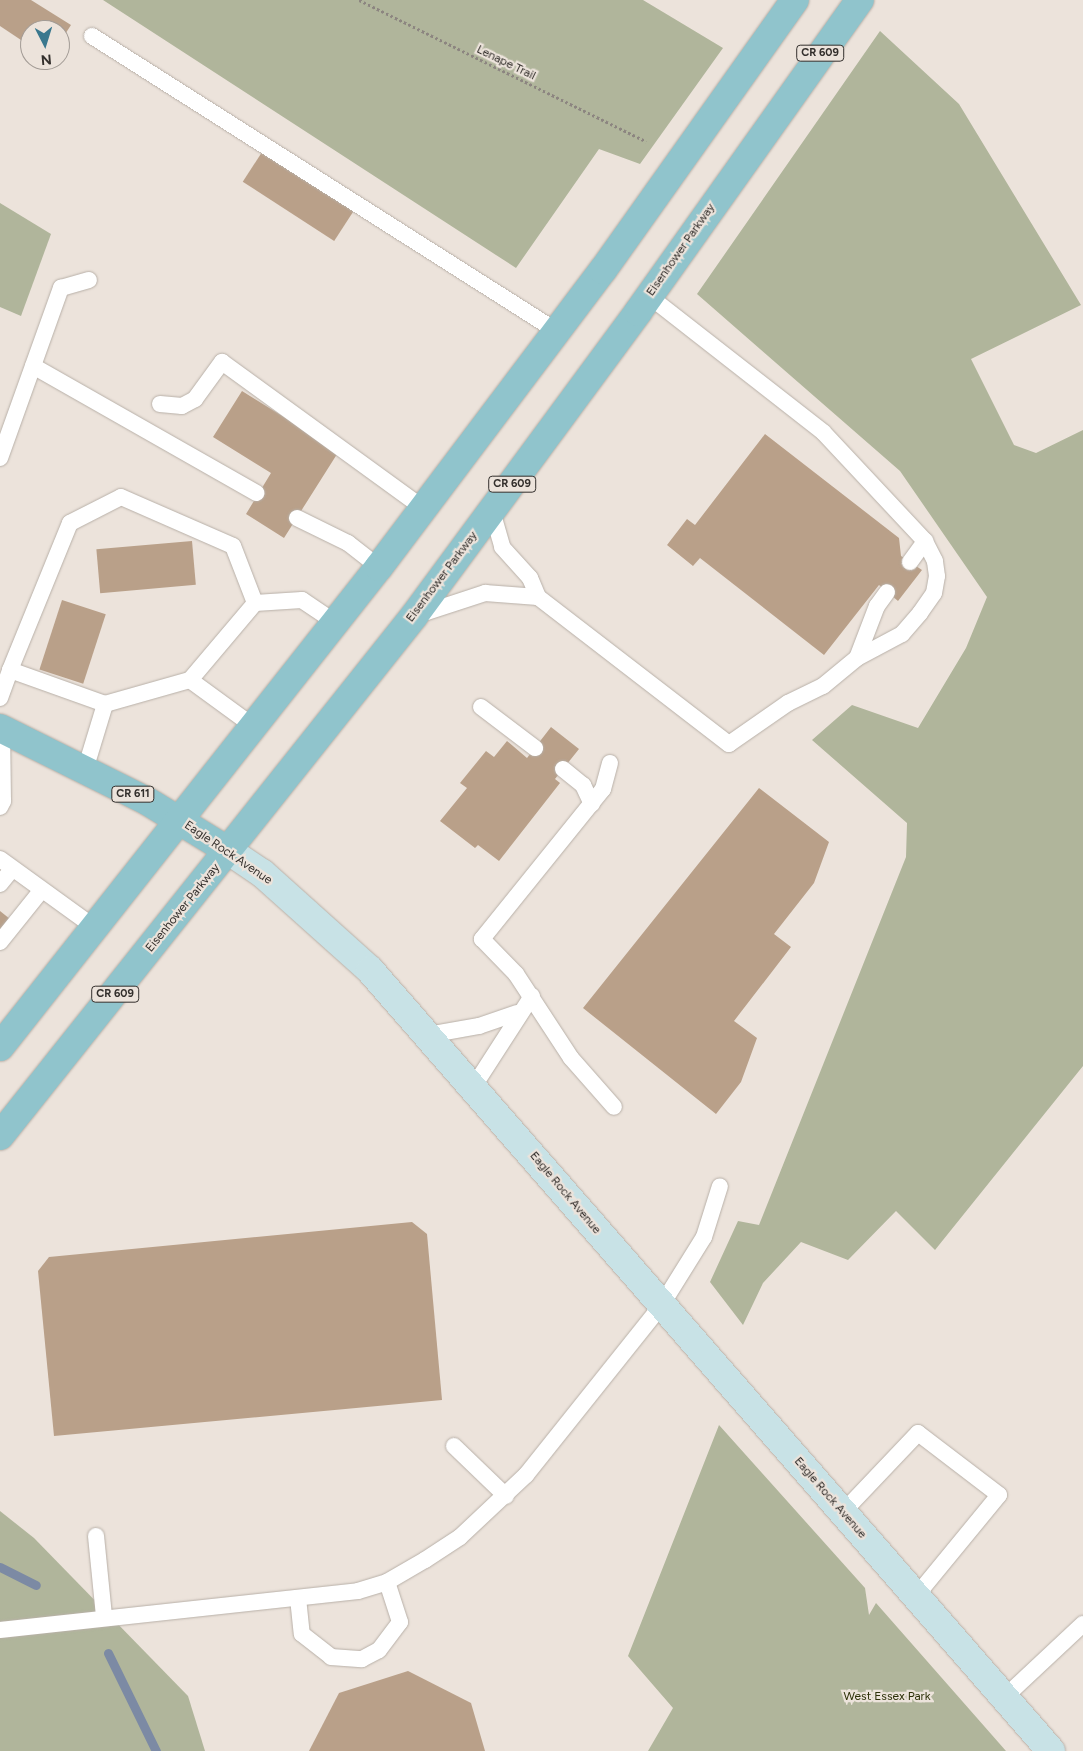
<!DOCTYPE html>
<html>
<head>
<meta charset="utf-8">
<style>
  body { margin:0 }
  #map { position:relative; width:1083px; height:1751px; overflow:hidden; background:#ece3db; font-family:Figtree,sans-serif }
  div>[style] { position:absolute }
  .green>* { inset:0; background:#b0b59b }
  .stream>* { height:9px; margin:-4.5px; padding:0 4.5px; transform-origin:4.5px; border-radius:4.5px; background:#7c8aa4 }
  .building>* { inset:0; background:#b9a089; transform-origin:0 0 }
  .path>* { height:3px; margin-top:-1.5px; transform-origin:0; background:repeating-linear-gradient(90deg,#8c8580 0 2.5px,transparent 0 5px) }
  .roads { filter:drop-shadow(0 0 1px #b8b0a8) drop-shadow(0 0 1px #b8b0a8) }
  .service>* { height:16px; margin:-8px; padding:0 8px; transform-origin:8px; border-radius:8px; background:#fff }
  .secondary>* { height:28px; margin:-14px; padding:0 14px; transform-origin:14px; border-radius:14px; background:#c8e2e6 }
  .primary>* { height:28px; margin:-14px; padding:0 14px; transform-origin:14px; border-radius:14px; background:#90c4cc }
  span { translate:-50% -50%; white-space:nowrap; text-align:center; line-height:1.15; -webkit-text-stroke:4.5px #ece3db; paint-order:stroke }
  .shield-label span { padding:1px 4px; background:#ece3db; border:1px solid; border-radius:4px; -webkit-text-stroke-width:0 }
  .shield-label { font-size:11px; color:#332f2c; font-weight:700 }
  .street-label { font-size:12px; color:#332f2c }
  .park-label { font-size:12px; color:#2d3109 }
  .north { position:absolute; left:20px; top:20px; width:50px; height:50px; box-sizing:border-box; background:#ece3db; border:1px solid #a29b95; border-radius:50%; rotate:175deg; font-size:14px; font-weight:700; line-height:20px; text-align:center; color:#332f2c }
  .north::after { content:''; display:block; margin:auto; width:18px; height:22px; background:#3a788e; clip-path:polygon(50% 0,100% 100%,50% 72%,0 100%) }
</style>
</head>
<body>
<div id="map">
  <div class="green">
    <div style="clip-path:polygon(103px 0,643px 0,723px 48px,640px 164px,599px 149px,516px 268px)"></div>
    <div style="clip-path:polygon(880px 31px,959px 104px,1081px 305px,971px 359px,1014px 445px,1036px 453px,1083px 430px,1083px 1066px,935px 1250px,896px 1211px,848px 1260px,801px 1242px,763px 1283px,743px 1325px,710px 1282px,738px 1221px,759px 1225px,906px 857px,907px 823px,812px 740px,852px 705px,918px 728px,966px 648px,987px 597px,900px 471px,697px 294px)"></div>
    <div style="clip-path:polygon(0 203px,51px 234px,21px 316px,0 307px)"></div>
    <div style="clip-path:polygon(719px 1425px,865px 1588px,869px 1615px,876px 1603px,1006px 1751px,648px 1751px,673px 1708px,628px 1656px)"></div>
    <div style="clip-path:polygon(0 1511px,34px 1538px,188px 1696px,205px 1751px,0 1751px)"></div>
  </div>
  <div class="stream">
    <div style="left:0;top:1567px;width:40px;rotate:26.6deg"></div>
    <div style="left:108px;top:1653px;width:109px;rotate:63.9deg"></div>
  </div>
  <div class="building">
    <div style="clip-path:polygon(0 0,31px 0,71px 25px,60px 42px,60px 30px,30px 30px,30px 46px,0 26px)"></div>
    <div style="left:264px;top:149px;width:109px;height:39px;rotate:33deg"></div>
    <div style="clip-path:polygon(242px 391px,339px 451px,284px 538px,246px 514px,271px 473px,213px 437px)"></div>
    <div style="clip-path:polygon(765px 434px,899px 538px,901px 556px,922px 570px,898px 601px,879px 585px,824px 655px,700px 558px,693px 566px,667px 545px,687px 519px,695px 525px)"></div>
    <div style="left:192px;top:541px;width:44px;height:96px;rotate:85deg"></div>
    <div style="left:62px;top:600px;width:46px;height:73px;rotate:18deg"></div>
    <div style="clip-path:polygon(551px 727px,579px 749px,555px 779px,560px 783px,499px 861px,478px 845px,475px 848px,440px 821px,467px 788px,460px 783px,486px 751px,494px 757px,507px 741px,527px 758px)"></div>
    <div style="clip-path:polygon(759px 788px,829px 842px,814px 883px,774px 934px,791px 947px,734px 1021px,757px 1038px,741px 1082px,716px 1114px,583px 1008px)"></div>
    <div style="clip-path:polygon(0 911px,10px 919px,0 931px)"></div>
    <div style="clip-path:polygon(412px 1222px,427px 1234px,442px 1400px,54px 1436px,38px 1271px,49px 1257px)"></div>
    <div style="clip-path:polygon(408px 1671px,471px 1703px,485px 1751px,309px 1751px,339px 1693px)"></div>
  </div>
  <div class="path">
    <div style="left:359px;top:0;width:320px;rotate:26.2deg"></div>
  </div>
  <div class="roads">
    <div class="service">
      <div style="left:92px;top:36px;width:548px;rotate:32.42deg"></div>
      <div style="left:33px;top:366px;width:257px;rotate:29.6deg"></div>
      <div style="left:160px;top:404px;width:22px;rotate:5deg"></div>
      <div style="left:182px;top:406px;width:15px;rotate:-28deg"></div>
      <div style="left:195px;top:399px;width:46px;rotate:-53.9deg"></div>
      <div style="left:222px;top:362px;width:248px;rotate:36deg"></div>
      <div style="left:0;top:458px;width:181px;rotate:-70.3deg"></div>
      <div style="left:61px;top:288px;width:29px;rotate:-16deg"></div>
      <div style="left:492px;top:511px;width:37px;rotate:74deg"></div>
      <div style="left:502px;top:547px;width:42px;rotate:47.9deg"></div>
      <div style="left:530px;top:578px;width:21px;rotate:67deg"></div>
      <div style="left:297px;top:518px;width:57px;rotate:26.1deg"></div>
      <div style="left:348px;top:543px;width:39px;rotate:38deg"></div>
      <div style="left:910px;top:562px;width:26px;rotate:-54deg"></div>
      <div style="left:418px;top:615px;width:71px;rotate:-18.2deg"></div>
      <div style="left:485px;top:593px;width:53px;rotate:4.3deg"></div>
      <div style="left:538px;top:597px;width:241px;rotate:37.6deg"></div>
      <div style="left:729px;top:744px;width:72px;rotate:-34.8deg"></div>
      <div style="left:788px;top:703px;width:39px;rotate:-26deg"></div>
      <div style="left:823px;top:686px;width:44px;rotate:-39.5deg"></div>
      <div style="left:857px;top:658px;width:51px;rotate:-28.1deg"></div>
      <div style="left:902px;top:634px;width:28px;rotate:-49deg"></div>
      <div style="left:920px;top:613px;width:24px;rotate:-55deg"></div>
      <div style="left:934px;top:593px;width:17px;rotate:-80deg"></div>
      <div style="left:937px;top:576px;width:15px;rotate:-98deg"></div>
      <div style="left:935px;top:561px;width:22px;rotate:-117deg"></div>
      <div style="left:925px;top:541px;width:149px;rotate:-133.1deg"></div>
      <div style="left:823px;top:432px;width:221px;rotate:-142deg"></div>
      <div style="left:857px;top:658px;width:56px;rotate:-69deg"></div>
      <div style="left:877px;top:606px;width:17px;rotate:-54deg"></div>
      <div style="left:10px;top:670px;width:159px;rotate:-67.8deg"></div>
      <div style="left:70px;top:523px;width:57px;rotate:-27deg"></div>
      <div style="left:121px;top:497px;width:122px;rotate:23.6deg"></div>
      <div style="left:233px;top:546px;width:61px;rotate:68.9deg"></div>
      <div style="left:190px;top:680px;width:78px;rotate:36.1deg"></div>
      <div style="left:0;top:698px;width:30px;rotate:-70deg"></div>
      <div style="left:10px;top:670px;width:101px;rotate:19.7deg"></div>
      <div style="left:105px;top:704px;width:88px;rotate:-15.8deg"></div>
      <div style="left:190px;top:680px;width:101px;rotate:-49.8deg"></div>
      <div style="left:255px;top:603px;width:47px;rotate:-3.7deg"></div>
      <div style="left:302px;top:600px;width:40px;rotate:34deg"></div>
      <div style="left:481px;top:707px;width:68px;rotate:37.2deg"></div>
      <div style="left:610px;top:763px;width:27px;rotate:105deg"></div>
      <div style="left:603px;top:789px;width:193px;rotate:128.9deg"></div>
      <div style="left:482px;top:939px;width:49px;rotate:45.8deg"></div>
      <div style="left:516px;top:974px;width:100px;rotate:56.8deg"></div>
      <div style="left:571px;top:1058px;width:65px;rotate:48.7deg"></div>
      <div style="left:563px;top:769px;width:26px;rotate:39deg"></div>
      <div style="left:583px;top:785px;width:21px;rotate:65deg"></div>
      <div style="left:85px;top:770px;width:69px;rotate:-73.1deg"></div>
      <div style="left:0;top:807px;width:7px;rotate:-63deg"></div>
      <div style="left:3px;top:801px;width:72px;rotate:-90.8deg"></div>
      <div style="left:0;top:859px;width:116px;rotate:35.9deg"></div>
      <div style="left:0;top:884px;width:19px;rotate:-51deg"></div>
      <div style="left:0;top:942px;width:65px;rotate:-51.2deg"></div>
      <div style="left:428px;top:1035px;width:52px;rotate:-10deg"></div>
      <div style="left:479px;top:1026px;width:40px;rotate:-18.9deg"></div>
      <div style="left:474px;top:1086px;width:107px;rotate:-57.2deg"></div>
      <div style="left:454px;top:1446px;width:72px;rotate:43.9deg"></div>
      <div style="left:843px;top:1512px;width:109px;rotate:-46.5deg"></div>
      <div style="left:918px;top:1433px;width:102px;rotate:37.4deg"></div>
      <div style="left:999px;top:1495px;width:131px;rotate:129.4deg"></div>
      <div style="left:96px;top:1536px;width:80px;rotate:84.3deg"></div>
      <div style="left:298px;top:1598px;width:36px;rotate:84deg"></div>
      <div style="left:302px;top:1634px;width:37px;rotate:38deg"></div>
      <div style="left:331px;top:1657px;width:31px;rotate:4deg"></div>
      <div style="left:362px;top:1659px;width:19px;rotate:-28deg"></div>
      <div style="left:379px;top:1650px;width:35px;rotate:-53deg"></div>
      <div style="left:400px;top:1622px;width:42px;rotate:-108deg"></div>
      <div style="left:0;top:1630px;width:360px;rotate:-6.2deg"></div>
      <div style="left:358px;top:1591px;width:30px;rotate:-17deg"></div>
      <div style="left:387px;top:1582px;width:44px;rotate:-30.1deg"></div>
      <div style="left:425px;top:1560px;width:42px;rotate:-33.3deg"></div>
      <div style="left:460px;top:1537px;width:91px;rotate:-43.2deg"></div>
      <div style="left:526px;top:1475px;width:216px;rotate:-51.4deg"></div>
      <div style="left:661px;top:1306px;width:81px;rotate:-58.1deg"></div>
      <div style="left:704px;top:1237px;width:53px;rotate:-72.6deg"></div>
      <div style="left:1005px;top:1697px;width:107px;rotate:-43.1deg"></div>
    </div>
    <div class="secondary">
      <div style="left:229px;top:851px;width:40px;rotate:34deg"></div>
      <div style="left:262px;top:873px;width:145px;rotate:41.9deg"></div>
      <div style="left:370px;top:970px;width:1036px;rotate:48.91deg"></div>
    </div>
    <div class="primary">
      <div style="left:0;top:728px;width:164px;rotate:26.4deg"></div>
      <div style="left:147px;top:801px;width:96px;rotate:31.4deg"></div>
      <div style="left:0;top:1047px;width:612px;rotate:-51.71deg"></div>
      <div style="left:379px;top:567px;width:372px;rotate:-53deg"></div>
      <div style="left:603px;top:270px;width:331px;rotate:-54.6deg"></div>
      <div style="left:0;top:1136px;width:665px;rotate:-51.47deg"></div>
      <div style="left:414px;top:616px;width:378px;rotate:-53.6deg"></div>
      <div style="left:638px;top:312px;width:383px;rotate:-54.6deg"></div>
    </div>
  </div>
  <div class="shield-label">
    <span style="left:820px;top:53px">CR 609</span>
    <span style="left:512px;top:484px">CR 609</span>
    <span style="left:133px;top:794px">CR 611</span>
    <span style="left:115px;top:994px">CR 609</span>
  </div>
  <div class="street-label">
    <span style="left:506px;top:63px;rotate:26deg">Lenape Trail</span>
    <span style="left:681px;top:250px;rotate:-55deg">Eisenhower Parkway</span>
    <span style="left:442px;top:577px;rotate:-53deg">Eisenhower Parkway</span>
    <span style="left:228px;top:853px;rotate:34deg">Eagle Rock Avenue</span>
    <span style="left:183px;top:908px;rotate:-51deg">Eisenhower Parkway</span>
    <span style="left:565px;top:1193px;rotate:50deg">Eagle Rock Avenue</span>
    <span style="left:830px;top:1498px;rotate:49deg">Eagle Rock Avenue</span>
  </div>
  <div class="park-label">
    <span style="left:887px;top:1697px">West Essex Park</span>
  </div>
  <div class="north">N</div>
</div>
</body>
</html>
